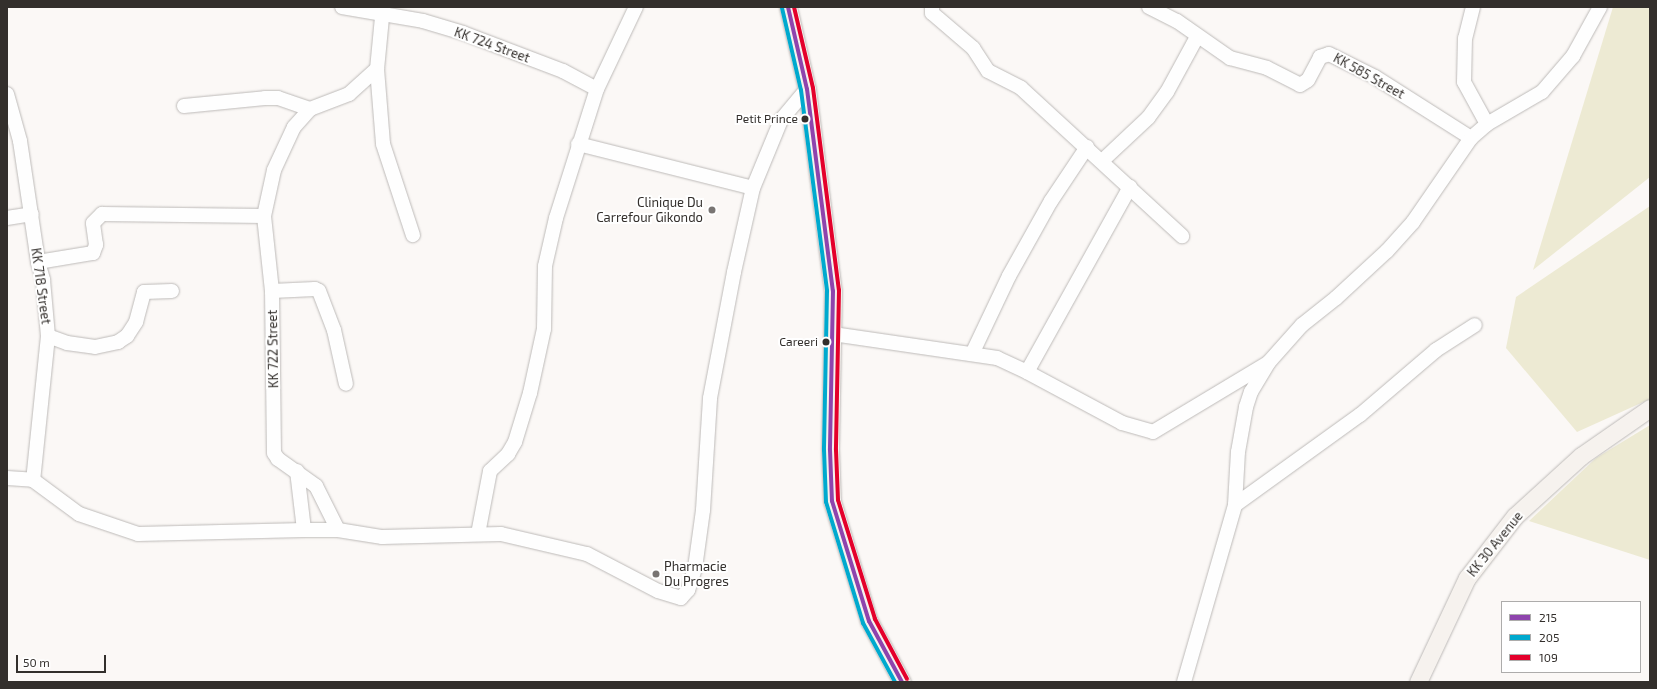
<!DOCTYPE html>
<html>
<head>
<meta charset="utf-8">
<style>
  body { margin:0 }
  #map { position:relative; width:1657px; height:689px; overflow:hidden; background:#fbf8f6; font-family:"Exo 2",sans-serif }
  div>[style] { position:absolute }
  .green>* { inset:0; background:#edead3 }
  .roads { filter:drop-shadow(0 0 1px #bdbab8) drop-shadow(0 0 1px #bdbab8) }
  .minor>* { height:14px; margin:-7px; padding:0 7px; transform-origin:7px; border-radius:7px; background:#fefefe }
  .major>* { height:17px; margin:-8.5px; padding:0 8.5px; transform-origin:8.5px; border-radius:8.5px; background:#f6f2ee }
  .bus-1>* { height:4px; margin:-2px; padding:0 2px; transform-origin:2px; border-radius:2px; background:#8e44ad }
  .bus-2>* { height:4px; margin:-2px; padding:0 2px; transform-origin:2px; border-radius:2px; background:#00a9ce }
  .bus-3>* { height:4px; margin:-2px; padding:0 2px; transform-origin:2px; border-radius:2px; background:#e4002b }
  .dots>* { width:11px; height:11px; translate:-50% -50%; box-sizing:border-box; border:2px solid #fff; border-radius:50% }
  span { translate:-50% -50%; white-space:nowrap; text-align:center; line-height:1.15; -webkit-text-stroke:4px #fff; paint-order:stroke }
  .bus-label { font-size:12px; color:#332f2c }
  .right { translate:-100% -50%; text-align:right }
  .street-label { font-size:13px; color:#332f2c }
  .poi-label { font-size:13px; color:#332f2c }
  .left { translate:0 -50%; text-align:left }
  .frame { position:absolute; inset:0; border:8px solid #332f2c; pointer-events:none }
  .legend { position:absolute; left:1501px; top:601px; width:140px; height:72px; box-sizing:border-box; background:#fff; border:1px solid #adacab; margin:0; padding:5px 7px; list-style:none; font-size:12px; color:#332f2c }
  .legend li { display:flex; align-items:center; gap:8px; height:20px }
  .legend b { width:20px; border:1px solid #adacab }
  .scale { position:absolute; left:16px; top:655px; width:90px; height:18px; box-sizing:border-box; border:2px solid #332f2c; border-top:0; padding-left:5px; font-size:12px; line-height:14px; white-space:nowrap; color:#332f2c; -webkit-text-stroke:3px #fff; paint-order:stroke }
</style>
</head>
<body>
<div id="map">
  <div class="green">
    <div style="clip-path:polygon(1613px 7px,1650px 7px,1650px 177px,1533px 270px)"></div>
    <div style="clip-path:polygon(1650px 206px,1650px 399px,1577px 432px,1506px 348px,1516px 297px)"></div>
    <div style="clip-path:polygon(1650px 425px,1650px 560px,1529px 521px,1596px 458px)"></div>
  </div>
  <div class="roads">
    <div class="minor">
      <div style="left:342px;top:7px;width:82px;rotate:9.8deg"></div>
      <div style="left:423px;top:21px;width:42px;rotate:16.7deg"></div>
      <div style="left:463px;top:33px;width:107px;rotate:20.8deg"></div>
      <div style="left:563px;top:71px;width:38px;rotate:28deg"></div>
      <div style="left:383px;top:7px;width:62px;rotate:95.5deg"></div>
      <div style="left:377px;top:69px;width:75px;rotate:85.4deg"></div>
      <div style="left:383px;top:144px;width:96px;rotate:71.8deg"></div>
      <div style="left:932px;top:7px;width:6px;rotate:90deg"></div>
      <div style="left:932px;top:13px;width:54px;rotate:40.5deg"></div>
      <div style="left:973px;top:48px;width:27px;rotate:57deg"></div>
      <div style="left:988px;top:71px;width:37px;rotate:27deg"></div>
      <div style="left:1021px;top:88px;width:219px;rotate:42.6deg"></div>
      <div style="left:1149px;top:7px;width:31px;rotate:27deg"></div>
      <div style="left:1177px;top:21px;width:65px;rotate:34.9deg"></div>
      <div style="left:1230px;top:58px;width:38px;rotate:15deg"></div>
      <div style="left:1267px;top:68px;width:37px;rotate:27deg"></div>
      <div style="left:1300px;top:85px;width:9px;rotate:-32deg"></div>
      <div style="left:1308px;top:80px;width:26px;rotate:-62deg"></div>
      <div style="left:1320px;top:57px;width:9px;rotate:-18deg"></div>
      <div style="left:1329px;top:54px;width:51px;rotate:26.6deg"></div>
      <div style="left:1375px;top:77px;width:114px;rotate:32.4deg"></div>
      <div style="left:1473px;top:7px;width:32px;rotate:104deg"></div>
      <div style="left:1465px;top:38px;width:44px;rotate:91.3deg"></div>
      <div style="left:1464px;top:82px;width:48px;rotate:61.3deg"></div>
      <div style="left:7px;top:94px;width:49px;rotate:74.5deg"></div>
      <div style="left:20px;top:141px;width:122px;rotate:81.5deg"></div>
      <div style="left:38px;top:262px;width:19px;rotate:74deg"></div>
      <div style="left:43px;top:280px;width:56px;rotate:84.9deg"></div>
      <div style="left:48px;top:336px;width:145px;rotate:95.9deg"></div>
      <div style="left:184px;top:106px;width:81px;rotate:-5.6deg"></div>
      <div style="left:265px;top:98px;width:13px"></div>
      <div style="left:278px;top:98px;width:34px;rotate:19deg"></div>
      <div style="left:578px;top:144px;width:180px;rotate:14.1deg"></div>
      <div style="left:1102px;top:161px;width:63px;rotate:-43.1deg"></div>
      <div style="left:1148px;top:118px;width:32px;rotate:-54deg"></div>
      <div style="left:1167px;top:92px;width:63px;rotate:-61.4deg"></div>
      <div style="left:7px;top:218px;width:25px;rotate:-9deg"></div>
      <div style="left:38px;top:262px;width:56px;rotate:-9.3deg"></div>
      <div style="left:93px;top:253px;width:9px;rotate:-69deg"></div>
      <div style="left:96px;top:245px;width:22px;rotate:-98deg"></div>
      <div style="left:93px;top:223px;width:13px;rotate:-45deg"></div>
      <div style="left:102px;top:214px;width:162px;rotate:0.7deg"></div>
      <div style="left:272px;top:291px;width:43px;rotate:-2.7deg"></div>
      <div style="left:315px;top:289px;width:4px;rotate:27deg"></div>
      <div style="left:319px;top:291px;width:42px;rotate:69deg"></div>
      <div style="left:334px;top:330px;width:55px;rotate:77.5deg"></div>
      <div style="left:833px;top:334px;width:166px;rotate:8.3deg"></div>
      <div style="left:997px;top:358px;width:33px;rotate:25deg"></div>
      <div style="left:1027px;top:372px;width:212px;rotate:-60.9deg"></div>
      <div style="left:48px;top:336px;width:20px;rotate:20deg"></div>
      <div style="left:67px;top:343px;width:28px;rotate:8deg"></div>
      <div style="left:95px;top:347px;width:24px;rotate:-12deg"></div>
      <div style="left:118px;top:342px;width:11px;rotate:-34deg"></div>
      <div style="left:127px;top:336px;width:17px;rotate:-57deg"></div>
      <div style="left:136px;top:322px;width:31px;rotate:-75deg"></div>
      <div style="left:144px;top:292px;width:28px;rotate:-2deg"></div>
      <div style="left:972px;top:354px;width:86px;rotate:-64.6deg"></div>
      <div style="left:1009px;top:276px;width:86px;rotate:-60.8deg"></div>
      <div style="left:1051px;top:201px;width:65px;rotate:-56.3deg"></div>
      <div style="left:1027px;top:372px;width:108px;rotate:28.2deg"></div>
      <div style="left:1122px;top:423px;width:32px;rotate:16deg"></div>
      <div style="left:1153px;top:432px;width:134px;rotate:-31deg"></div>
      <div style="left:297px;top:471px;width:59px;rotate:83.2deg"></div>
      <div style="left:7px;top:478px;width:26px;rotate:4deg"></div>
      <div style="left:33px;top:480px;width:57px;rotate:36.5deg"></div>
      <div style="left:79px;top:514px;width:62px;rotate:18.7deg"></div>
      <div style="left:138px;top:534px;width:166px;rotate:-1.4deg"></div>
      <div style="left:304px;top:530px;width:34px"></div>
      <div style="left:338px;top:530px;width:45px;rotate:9deg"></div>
      <div style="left:382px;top:537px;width:119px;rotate:-1.4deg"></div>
      <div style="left:501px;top:534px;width:88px;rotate:13.1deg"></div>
      <div style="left:587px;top:554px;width:80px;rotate:27.5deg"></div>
      <div style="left:658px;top:591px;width:24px;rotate:17deg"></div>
      <div style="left:681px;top:598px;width:11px;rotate:-49deg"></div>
      <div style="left:688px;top:590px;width:23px;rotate:-72deg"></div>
      <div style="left:695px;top:568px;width:59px;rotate:-82.1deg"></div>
      <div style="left:703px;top:510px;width:112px;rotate:-86.4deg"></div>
      <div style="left:710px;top:398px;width:128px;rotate:-79.2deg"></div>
      <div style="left:734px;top:272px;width:86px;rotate:-77.3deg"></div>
      <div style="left:753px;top:188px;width:74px;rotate:-67.6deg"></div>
      <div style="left:781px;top:120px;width:40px;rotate:-50deg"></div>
      <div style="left:1235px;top:505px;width:154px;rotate:-35.8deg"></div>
      <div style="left:1360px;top:415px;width:100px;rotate:-40.5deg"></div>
      <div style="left:1436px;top:350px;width:46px;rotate:-32.7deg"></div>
      <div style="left:338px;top:530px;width:49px;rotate:-116.6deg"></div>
      <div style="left:316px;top:486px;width:47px;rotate:-144.6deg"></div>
      <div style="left:278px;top:459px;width:7px;rotate:-124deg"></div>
      <div style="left:274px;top:453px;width:162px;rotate:-90.7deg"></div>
      <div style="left:272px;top:291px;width:75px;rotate:-96.1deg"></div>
      <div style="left:264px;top:216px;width:47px;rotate:-77.7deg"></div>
      <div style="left:274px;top:170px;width:47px;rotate:-65.1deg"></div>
      <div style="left:294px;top:127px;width:24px;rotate:-48deg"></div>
      <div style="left:310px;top:109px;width:42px;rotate:-21deg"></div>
      <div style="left:349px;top:94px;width:38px;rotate:-42deg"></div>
      <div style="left:478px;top:534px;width:64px;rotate:-79.2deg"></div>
      <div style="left:490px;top:471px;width:25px;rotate:-43deg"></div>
      <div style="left:508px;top:454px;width:14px;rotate:-60deg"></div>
      <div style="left:515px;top:442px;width:51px;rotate:-73deg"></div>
      <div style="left:530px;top:393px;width:66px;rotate:-77.7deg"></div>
      <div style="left:544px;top:329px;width:63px;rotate:-89.1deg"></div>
      <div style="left:545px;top:266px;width:49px;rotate:-77.1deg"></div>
      <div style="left:556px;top:218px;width:135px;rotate:-72.4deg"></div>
      <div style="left:597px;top:89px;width:91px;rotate:-64.6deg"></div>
      <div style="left:1184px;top:682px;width:184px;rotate:-73.9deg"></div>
      <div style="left:1235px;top:505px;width:53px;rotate:-86.8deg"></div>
      <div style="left:1238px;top:452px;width:46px;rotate:-79.9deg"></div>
      <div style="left:1246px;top:407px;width:16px;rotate:-72deg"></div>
      <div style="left:1251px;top:392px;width:35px;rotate:-59deg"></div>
      <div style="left:1269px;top:362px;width:50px;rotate:-48.3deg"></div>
      <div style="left:1302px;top:325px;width:43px;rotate:-38.5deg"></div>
      <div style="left:1336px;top:298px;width:69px;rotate:-42.7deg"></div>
      <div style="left:1387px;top:251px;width:39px;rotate:-48deg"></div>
      <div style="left:1413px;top:222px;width:102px;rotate:-55.4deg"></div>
      <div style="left:1471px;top:138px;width:21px;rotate:-41deg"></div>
      <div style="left:1487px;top:124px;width:64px;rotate:-30.2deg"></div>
      <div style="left:1542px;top:92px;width:48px;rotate:-49.3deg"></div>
      <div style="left:1573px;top:56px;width:56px;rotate:-61.1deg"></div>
    </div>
    <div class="major">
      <div style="left:788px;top:7px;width:84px;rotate:77deg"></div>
      <div style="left:807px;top:89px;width:204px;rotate:82.7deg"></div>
      <div style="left:833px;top:291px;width:159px;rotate:91.1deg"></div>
      <div style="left:830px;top:450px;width:51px;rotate:87.8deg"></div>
      <div style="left:832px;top:501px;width:126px;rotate:72.9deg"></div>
      <div style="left:869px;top:621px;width:69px;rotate:61.6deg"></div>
      <div style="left:1418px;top:682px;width:115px;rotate:-64.8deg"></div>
      <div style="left:1467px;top:578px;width:78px;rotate:-52.3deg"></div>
      <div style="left:1515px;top:516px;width:89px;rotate:-42.3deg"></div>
      <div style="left:1581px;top:456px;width:84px;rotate:-34.8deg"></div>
    </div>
  </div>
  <div class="bus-1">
    <div style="left:788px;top:7px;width:84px;rotate:77deg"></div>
    <div style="left:807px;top:89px;width:204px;rotate:82.7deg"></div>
    <div style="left:833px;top:291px;width:159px;rotate:91.1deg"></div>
    <div style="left:830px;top:450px;width:51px;rotate:87.8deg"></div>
    <div style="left:832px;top:501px;width:126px;rotate:72.9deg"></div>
    <div style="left:869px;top:621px;width:69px;rotate:61.6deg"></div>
  </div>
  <div class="bus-2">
    <div style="left:782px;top:8px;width:84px;rotate:77deg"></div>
    <div style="left:801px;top:90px;width:203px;rotate:82.6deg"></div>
    <div style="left:827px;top:291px;width:159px;rotate:91.1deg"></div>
    <div style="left:824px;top:450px;width:52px;rotate:87.8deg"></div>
    <div style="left:826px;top:502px;width:127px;rotate:73deg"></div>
    <div style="left:863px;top:623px;width:67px;rotate:61.5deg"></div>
  </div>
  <div class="bus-3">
    <div style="left:794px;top:7px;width:83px;rotate:76.8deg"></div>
    <div style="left:813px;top:88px;width:204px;rotate:82.7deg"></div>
    <div style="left:839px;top:290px;width:160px;rotate:91.1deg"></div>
    <div style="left:836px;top:450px;width:50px;rotate:87.7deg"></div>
    <div style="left:838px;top:500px;width:125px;rotate:72.7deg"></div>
    <div style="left:875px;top:619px;width:68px;rotate:61.9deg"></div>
  </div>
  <div class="dots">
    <div style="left:805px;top:119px;background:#332f2c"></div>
    <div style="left:712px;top:210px;background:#797573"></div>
    <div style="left:826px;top:342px;background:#332f2c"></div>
    <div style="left:656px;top:574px;background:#797573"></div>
  </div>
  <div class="bus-label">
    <span class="right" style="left:798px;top:119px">Petit Prince</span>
    <span class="right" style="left:818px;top:342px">Careeri</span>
  </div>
  <div class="street-label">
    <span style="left:492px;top:45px;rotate:20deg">KK 724 Street</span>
    <span style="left:1369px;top:76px;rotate:29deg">KK 585 Street</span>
    <span style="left:41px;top:286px;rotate:82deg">KK 718 Street</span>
    <span style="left:273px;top:349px;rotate:-91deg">KK 722 Street</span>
    <span style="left:1495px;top:544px;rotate:-51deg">KK 30 Avenue</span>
  </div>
  <div class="poi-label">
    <span class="right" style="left:703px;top:210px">Clinique Du<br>Carrefour Gikondo</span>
    <span class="left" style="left:664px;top:574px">Pharmacie<br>Du Progres</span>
  </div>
  <div class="frame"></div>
  <ul class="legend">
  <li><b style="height:5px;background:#8e44ad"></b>215</li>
  <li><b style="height:5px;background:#00a9ce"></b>205</li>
  <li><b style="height:5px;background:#e4002b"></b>109</li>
  </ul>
  <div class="scale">50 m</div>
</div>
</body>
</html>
